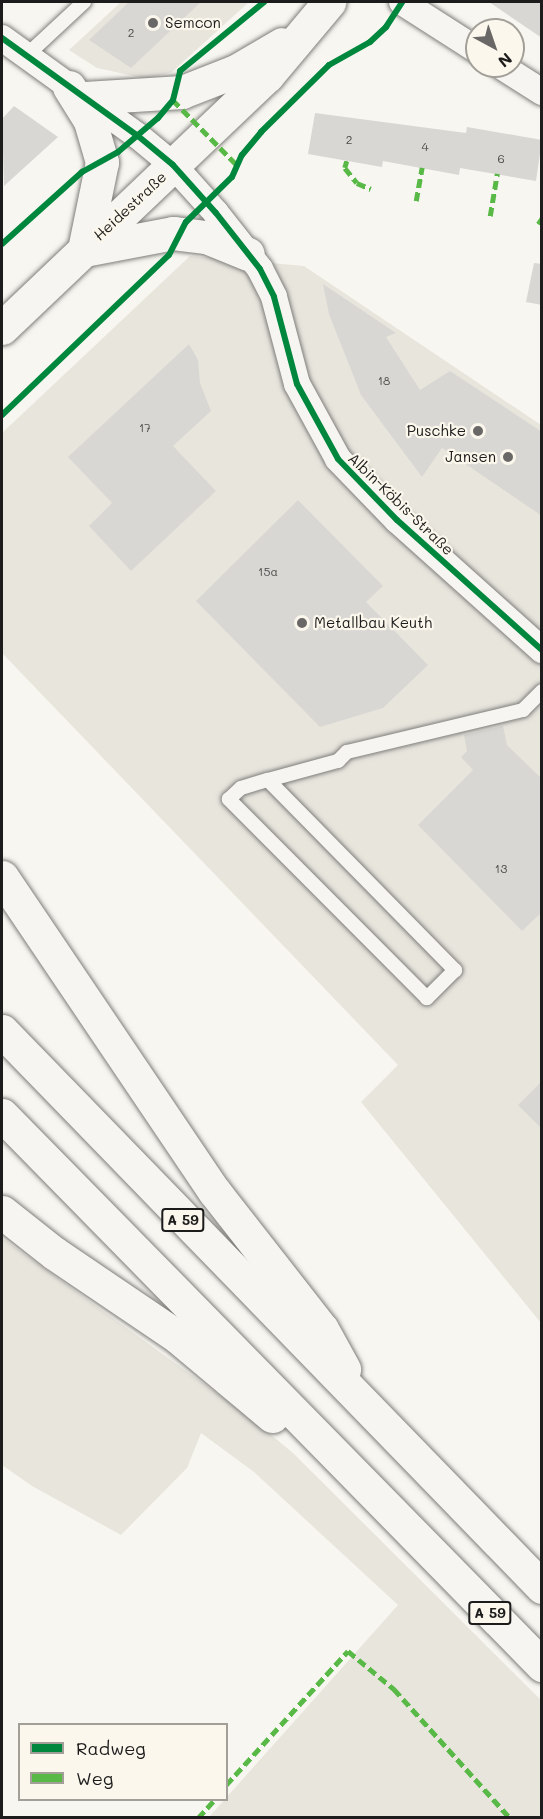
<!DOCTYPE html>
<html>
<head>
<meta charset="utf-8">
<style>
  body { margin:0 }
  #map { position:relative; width:543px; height:1819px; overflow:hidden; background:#f8f6f0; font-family:Mali,sans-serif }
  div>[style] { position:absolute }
  .built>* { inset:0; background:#e8e5dd }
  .building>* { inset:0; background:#d9d7d3 }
  .roads { filter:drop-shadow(0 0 2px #7f7e7b) drop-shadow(0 0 2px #7f7e7b) }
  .service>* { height:14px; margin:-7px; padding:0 7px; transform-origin:7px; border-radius:7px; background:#f6f5f1 }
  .minor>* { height:26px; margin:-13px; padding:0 13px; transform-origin:13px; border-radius:13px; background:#f6f5f1 }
  .secondary>* { height:33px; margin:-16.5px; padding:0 16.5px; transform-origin:16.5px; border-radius:16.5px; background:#f6f5f1 }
  .motorway>* { height:33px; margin:-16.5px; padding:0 16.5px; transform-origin:16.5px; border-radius:16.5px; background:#f6f5f1 }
  .quiet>* { height:4.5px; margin-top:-2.25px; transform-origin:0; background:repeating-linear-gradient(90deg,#58b947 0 9px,transparent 0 13.5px) }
  .cycleway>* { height:6px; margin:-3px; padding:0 3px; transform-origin:3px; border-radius:3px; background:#00873e }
  .dots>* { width:16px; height:16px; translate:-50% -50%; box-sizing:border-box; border:3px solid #fbf7ec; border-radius:50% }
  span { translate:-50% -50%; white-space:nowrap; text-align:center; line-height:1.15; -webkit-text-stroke:4.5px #fbf7ec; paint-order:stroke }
  .number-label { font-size:12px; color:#4b4b4a }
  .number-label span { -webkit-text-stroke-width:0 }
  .shield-label span { padding:2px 4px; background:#fbf7ec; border:2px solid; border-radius:4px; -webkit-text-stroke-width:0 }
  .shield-label { font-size:14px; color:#1c1c1c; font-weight:700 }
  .poi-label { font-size:15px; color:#1c1c1c }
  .left { translate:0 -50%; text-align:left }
  .right { translate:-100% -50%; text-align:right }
  .street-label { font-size:15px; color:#1c1c1c }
  .frame { position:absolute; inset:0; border:3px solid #1c1c1c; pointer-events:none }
  .legend { position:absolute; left:18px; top:1723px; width:210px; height:78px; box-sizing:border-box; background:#fbf7ec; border:2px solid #a29f99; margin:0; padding:8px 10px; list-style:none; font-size:18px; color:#1c1c1c }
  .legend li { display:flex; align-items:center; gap:12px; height:30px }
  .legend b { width:30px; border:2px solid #a29f99 }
  .north { position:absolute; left:465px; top:18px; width:60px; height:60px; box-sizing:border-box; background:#fbf7ec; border:2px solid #a29f99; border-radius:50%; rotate:140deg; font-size:16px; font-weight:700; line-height:24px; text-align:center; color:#1c1c1c }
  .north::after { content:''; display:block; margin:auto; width:21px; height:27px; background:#696866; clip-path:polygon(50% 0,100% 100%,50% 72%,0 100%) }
</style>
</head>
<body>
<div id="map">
  <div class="built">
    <div style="clip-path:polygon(121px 2px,249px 2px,172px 72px,147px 79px,97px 68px,69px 50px)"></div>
    <div style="clip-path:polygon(190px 256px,304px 266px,541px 425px,541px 1323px,361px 1102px,398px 1065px,2px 653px,2px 433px)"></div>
    <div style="clip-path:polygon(2px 1238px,251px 1418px,293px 1453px,541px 1700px,541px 1817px,209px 1817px,398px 1605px,254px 1472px,201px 1433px,187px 1468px,121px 1535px,32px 1486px,2px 1465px)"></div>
  </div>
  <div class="building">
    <div style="clip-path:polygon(129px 2px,201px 2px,131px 68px,89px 40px)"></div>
    <div style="clip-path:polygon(489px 2px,542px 2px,542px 38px,539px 36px)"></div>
    <div style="clip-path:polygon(14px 106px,58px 137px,4px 186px,2px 119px)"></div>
    <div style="clip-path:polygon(315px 113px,466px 133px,467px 127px,542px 140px,536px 181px,460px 168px,459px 175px,383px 161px,382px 167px,308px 154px)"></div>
    <div style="clip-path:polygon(534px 263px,542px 264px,542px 305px,526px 302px)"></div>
    <div style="clip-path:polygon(323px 284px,396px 333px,386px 337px,420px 390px,450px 371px,542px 432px,542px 516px,442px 448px,422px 477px,361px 395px,329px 314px)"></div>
    <div style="clip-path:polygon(189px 344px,198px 360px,200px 383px,211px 411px,173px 446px,216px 491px,131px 571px,89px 526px,112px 503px,68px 457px)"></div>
    <div style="clip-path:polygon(298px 500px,383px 586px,366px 602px,428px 665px,383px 708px,320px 727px,196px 601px)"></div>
    <div style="clip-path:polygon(503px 726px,507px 745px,542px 779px,542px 912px,522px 931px,418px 825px,473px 770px,461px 757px,467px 751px,464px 735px)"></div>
    <div style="clip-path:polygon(542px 1081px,542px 1129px,518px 1105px)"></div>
  </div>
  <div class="roads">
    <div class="service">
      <div style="left:27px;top:55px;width:78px;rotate:-42.9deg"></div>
      <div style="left:268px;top:780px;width:267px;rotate:45.5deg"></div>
      <div style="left:455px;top:970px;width:40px;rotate:135deg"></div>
      <div style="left:427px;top:998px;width:281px;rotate:-134.9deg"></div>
      <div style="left:229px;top:799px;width:16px;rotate:-43deg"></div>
      <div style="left:241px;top:788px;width:28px;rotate:-17deg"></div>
      <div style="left:268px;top:780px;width:73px;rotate:-15.2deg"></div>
      <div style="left:338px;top:761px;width:13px;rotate:-45deg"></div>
      <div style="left:347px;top:752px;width:181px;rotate:-13.4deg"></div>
      <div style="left:523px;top:710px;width:27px;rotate:-45deg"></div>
    </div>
    <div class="minor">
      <div style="left:402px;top:2px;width:89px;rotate:32.6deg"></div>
      <div style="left:2px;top:38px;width:168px;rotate:35.8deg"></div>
      <div style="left:138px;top:136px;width:45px;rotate:39.6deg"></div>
      <div style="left:173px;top:165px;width:64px;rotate:48.1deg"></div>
      <div style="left:216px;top:213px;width:71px;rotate:51.8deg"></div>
      <div style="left:260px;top:269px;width:31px;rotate:63deg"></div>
      <div style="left:274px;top:297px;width:90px;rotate:75.2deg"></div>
      <div style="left:297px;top:384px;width:85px;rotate:61.3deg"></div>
      <div style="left:338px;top:459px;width:85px;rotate:46deg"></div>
      <div style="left:397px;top:520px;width:195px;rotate:41.9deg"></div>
      <div style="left:501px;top:66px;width:49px;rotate:32.4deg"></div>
    </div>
    <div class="secondary">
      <div style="left:69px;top:87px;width:40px;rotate:58deg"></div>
      <div style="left:90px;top:121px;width:43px;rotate:73.7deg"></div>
      <div style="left:102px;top:162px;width:90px;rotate:101.6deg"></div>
      <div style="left:85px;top:98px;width:97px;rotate:-3.5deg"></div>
      <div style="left:182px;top:92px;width:58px;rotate:-21.3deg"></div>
      <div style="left:236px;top:71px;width:53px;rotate:-30.4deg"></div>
      <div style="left:84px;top:250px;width:91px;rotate:-10.8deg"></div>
      <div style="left:173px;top:233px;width:33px;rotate:7deg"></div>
      <div style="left:206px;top:237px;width:45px;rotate:22deg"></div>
      <div style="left:2px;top:328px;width:366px;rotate:-43.6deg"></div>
      <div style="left:267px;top:76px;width:97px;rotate:-50deg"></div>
    </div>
    <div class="motorway">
      <div style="left:2px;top:877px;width:379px;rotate:56deg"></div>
      <div style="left:214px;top:1191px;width:175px;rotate:52deg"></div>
      <div style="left:322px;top:1329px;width:46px;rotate:61.2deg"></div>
      <div style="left:2px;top:1031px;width:775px;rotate:45.84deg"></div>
      <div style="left:2px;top:1115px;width:771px;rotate:45.53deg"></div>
      <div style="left:2px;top:1212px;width:66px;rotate:38.3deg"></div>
      <div style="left:54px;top:1253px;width:150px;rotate:34.1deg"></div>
      <div style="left:178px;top:1337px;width:123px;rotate:40deg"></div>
    </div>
  </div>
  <div class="quiet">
    <div style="left:173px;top:100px;width:93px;rotate:45.4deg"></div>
    <div style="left:347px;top:161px;width:7px;rotate:106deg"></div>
    <div style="left:345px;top:168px;width:19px;rotate:51deg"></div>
    <div style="left:357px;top:183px;width:15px;rotate:23deg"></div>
    <div style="left:416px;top:201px;width:34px;rotate:-80deg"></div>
    <div style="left:490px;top:216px;width:43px;rotate:-80.5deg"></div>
    <div style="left:538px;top:224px;width:7px;rotate:-56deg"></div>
    <div style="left:226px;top:1785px;width:181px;rotate:-47.7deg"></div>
    <div style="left:348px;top:1651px;width:60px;rotate:39.6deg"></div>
    <div style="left:394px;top:1689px;width:173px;rotate:48deg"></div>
    <div style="left:198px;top:1818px;width:24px;rotate:-48deg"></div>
  </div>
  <div class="cycleway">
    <div style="left:2px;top:38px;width:168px;rotate:35.8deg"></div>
    <div style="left:138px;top:136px;width:45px;rotate:39.6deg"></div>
    <div style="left:173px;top:165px;width:64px;rotate:48.1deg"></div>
    <div style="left:216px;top:213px;width:71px;rotate:51.8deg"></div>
    <div style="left:260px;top:269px;width:31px;rotate:63deg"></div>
    <div style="left:274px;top:297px;width:90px;rotate:75.2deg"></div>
    <div style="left:297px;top:384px;width:85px;rotate:61.3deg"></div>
    <div style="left:338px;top:459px;width:85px;rotate:46deg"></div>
    <div style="left:397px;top:520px;width:195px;rotate:41.9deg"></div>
    <div style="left:2px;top:244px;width:108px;rotate:-42deg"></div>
    <div style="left:82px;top:172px;width:41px;rotate:-29.1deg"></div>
    <div style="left:118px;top:152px;width:52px;rotate:-40.4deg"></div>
    <div style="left:158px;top:118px;width:23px;rotate:-50deg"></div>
    <div style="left:173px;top:100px;width:30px;rotate:-76deg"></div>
    <div style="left:180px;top:71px;width:109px;rotate:-39.4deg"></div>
    <div style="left:2px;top:415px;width:231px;rotate:-43.8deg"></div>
    <div style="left:169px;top:255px;width:37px;rotate:-63deg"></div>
    <div style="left:186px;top:222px;width:64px;rotate:-44.4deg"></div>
    <div style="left:232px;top:177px;width:24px;rotate:-66deg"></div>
    <div style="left:242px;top:155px;width:30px;rotate:-50deg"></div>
    <div style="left:261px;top:132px;width:95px;rotate:-44.6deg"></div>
    <div style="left:329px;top:65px;width:47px;rotate:-29.3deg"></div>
    <div style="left:370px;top:42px;width:22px;rotate:-43deg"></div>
    <div style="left:386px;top:27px;width:30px;rotate:-57deg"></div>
  </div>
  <div class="dots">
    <div style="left:153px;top:23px;background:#696866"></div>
    <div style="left:478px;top:431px;background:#696866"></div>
    <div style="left:508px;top:457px;background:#696866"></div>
    <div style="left:302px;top:623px;background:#696866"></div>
  </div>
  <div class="number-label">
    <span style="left:131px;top:33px">2</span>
    <span style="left:349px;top:140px">2</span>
    <span style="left:425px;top:147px">4</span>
    <span style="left:501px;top:159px">6</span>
    <span style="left:384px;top:381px">18</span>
    <span style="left:145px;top:428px">17</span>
    <span style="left:268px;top:572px">15a</span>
    <span style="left:501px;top:869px">13</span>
  </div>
  <div class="shield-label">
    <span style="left:183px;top:1220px">A 59</span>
    <span style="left:490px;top:1613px">A 59</span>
  </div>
  <div class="poi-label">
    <span class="left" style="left:165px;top:23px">Semcon</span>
    <span class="right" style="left:466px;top:431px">Puschke</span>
    <span class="right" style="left:496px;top:457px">Jansen</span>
    <span class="left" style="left:314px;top:623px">Metallbau Keuth</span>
  </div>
  <div class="street-label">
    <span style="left:130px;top:206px;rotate:-43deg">Heidestraße</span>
    <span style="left:401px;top:504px;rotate:44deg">Albin-Köbis-Straße</span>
  </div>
  <div class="frame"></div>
  <ul class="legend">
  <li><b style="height:8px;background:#00873e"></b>Radweg</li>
  <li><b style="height:8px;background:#58b947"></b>Weg</li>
  </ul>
  <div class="north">N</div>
</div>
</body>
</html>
